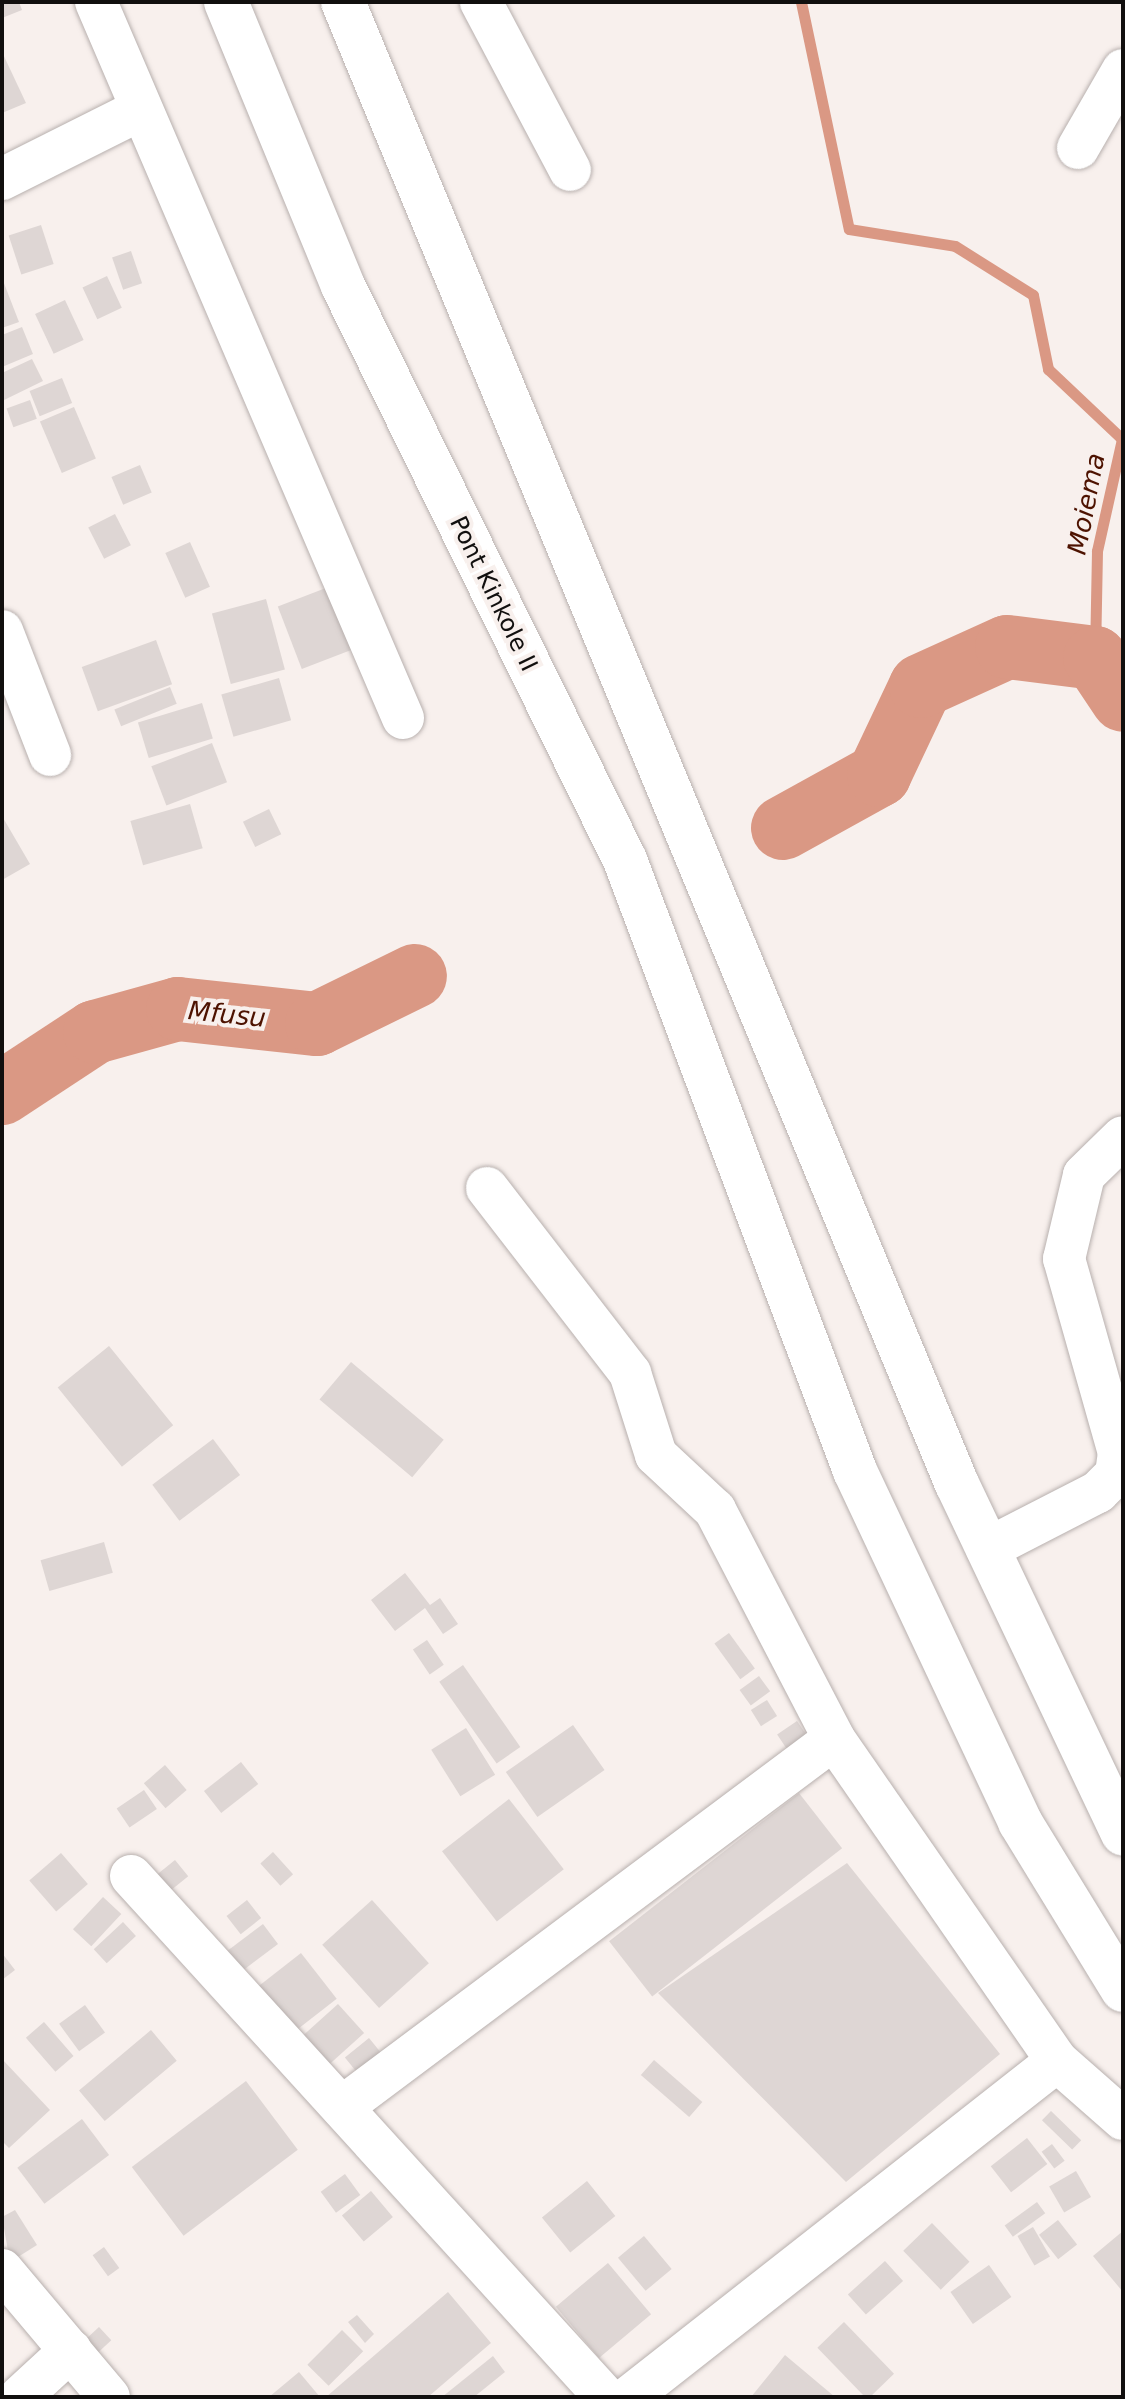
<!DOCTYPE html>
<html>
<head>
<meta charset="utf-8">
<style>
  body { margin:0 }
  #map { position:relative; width:1125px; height:2399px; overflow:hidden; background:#f8f0ed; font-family:"DejaVu Sans",sans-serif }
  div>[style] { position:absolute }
  .stream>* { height:11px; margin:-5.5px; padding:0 5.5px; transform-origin:5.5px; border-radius:5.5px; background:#da9884 }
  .river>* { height:64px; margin:-32px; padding:0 32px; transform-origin:32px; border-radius:32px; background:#da9884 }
  .building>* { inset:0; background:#ded6d4; transform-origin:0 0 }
  .roads { filter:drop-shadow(0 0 2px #b8b0ae) drop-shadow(0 0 2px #b8b0ae) }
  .minor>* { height:42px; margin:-21px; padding:0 21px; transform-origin:21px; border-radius:21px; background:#fff }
  .highway>* { height:44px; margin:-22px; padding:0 22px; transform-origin:22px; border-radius:22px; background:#fff }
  span { translate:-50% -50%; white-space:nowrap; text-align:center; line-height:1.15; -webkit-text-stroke:8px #f8f0ed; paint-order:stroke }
  .street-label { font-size:24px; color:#110f0e }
  .water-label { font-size:26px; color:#4d1200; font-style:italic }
  .frame { position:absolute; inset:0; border:4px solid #110f0e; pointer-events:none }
</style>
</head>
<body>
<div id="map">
  <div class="stream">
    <div style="left:801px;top:2px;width:232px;rotate:78.1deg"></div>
    <div style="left:849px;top:229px;width:107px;rotate:9.1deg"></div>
    <div style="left:955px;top:246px;width:92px;rotate:32.1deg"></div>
    <div style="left:1033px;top:295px;width:76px;rotate:78.5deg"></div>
    <div style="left:1048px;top:369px;width:102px;rotate:43.4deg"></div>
    <div style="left:1122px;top:439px;width:115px;rotate:102.6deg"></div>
    <div style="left:1097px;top:551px;width:107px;rotate:91.1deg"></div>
  </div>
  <div class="river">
    <div style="left:783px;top:828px;width:110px;rotate:-28.9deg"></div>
    <div style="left:879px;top:775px;width:98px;rotate:-64.7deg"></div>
    <div style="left:921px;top:686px;width:94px;rotate:-24.4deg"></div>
    <div style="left:1007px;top:647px;width:89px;rotate:7.1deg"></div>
    <div style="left:1095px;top:658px;width:50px;rotate:56.3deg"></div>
    <div style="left:2px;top:1093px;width:111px;rotate:-33.3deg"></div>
    <div style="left:95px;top:1032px;width:86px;rotate:-15.5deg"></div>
    <div style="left:178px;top:1009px;width:140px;rotate:6.2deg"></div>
    <div style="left:317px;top:1024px;width:109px;rotate:-26.1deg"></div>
  </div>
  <div class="building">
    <div style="clip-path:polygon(2px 2px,19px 2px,22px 10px,2px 18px)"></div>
    <div style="clip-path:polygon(2px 52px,26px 103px,2px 113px)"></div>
    <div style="left:41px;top:225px;width:41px;height:34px;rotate:72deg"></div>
    <div style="left:131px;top:251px;width:34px;height:20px;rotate:71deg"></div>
    <div style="left:107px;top:276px;width:35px;height:27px;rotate:65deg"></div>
    <div style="clip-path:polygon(2px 278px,19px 322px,2px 328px)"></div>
    <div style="left:65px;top:300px;width:44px;height:33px;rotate:65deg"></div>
    <div style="clip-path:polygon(22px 327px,33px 354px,2px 367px,2px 335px)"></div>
    <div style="clip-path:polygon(32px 359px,43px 381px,2px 401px,2px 373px)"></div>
    <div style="left:62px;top:378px;width:27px;height:35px;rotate:68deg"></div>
    <div style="left:30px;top:400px;width:20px;height:25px;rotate:70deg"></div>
    <div style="left:74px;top:407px;width:56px;height:37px;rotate:67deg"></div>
    <div style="left:140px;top:465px;width:30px;height:31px;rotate:67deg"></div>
    <div style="left:115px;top:514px;width:35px;height:30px;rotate:63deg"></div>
    <div style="left:190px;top:542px;width:49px;height:27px;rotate:66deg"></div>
    <div style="left:331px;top:586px;width:67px;height:57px;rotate:69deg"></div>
    <div style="left:266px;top:599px;width:73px;height:56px;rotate:75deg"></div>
    <div style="left:156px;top:640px;width:47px;height:79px;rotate:70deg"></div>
    <div style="left:279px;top:678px;width:44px;height:60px;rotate:74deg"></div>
    <div style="left:170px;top:687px;width:18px;height:60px;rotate:68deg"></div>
    <div style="left:202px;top:703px;width:37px;height:67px;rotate:73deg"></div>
    <div style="left:212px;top:743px;width:42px;height:65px;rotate:69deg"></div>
    <div style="left:190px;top:804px;width:46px;height:62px;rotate:74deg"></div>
    <div style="left:269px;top:809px;width:28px;height:29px;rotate:64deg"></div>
    <div style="clip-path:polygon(2px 816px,30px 864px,2px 880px)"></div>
    <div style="left:109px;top:1346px;width:102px;height:66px;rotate:51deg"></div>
    <div style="left:351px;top:1362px;width:121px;height:49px;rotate:40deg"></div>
    <div style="left:213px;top:1439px;width:45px;height:76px;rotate:53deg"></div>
    <div style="left:104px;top:1542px;width:32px;height:66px;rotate:74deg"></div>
    <div style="clip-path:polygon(405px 1573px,430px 1605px,440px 1598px,458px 1624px,443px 1634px,425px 1608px,395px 1631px,371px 1600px)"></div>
    <div style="left:729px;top:1633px;width:44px;height:18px;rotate:54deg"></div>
    <div style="left:427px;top:1640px;width:30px;height:17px;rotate:56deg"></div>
    <div style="left:463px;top:1665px;width:100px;height:29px;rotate:55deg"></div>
    <div style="left:759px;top:1676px;width:19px;height:24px;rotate:54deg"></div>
    <div style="left:767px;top:1700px;width:19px;height:19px;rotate:58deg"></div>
    <div style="left:797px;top:1721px;width:25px;height:24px;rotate:56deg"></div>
    <div style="left:573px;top:1725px;width:55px;height:82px;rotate:55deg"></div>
    <div style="left:466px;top:1728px;width:55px;height:41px;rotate:58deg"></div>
    <div style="left:241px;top:1762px;width:28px;height:47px;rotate:52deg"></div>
    <div style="left:165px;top:1765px;width:33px;height:28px;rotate:49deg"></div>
    <div style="left:144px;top:1790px;width:23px;height:33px;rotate:56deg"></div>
    <div style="left:799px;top:1793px;width:70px;height:241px;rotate:52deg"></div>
    <div style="left:509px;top:1799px;width:89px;height:85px;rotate:52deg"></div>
    <div style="left:273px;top:1852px;width:30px;height:17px;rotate:48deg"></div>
    <div style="left:61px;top:1853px;width:41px;height:42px;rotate:49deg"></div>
    <div style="left:175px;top:1860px;width:21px;height:35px;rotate:51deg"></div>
    <div style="clip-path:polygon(847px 1863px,1000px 2054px,846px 2182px,658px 1993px)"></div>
    <div style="left:103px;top:1897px;width:25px;height:44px;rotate:43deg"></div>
    <div style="left:247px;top:1900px;width:23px;height:26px;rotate:52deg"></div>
    <div style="left:372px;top:1900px;width:85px;height:67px;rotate:48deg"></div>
    <div style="left:123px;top:1922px;width:19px;height:40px;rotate:47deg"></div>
    <div style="left:263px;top:1924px;width:25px;height:54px;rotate:53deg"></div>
    <div style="clip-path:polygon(2px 1953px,15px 1970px,2px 1980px)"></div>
    <div style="left:301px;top:1953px;width:58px;height:62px;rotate:52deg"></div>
    <div style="left:338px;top:2004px;width:39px;height:62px;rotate:48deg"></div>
    <div style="left:85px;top:2005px;width:34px;height:32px;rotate:54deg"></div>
    <div style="left:44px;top:2022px;width:45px;height:24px;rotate:49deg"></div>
    <div style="left:151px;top:2030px;width:40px;height:94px;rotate:50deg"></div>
    <div style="left:369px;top:2038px;width:36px;height:31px;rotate:51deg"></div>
    <div style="clip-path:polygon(2px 2059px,50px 2110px,9px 2148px,2px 2141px)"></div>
    <div style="left:654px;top:2060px;width:64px;height:20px;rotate:41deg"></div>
    <div style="left:246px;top:2081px;width:86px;height:143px;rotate:53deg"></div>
    <div style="left:1051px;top:2111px;width:42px;height:13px;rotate:44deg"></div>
    <div style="left:82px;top:2119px;width:45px;height:81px;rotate:53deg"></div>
    <div style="left:1027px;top:2138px;width:33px;height:46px;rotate:52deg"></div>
    <div style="left:1052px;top:2144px;width:21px;height:13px;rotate:53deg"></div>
    <div style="left:1076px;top:2171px;width:30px;height:31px;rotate:60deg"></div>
    <div style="left:345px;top:2174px;width:26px;height:30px;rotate:54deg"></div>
    <div style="left:587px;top:2181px;width:45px;height:58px;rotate:51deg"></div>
    <div style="left:371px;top:2191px;width:34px;height:38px;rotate:50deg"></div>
    <div style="left:1037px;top:2202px;width:14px;height:40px;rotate:54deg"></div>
    <div style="clip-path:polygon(15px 2210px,37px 2245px,10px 2262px,2px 2217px)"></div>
    <div style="left:1058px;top:2220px;width:31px;height:24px;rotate:52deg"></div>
    <div style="left:932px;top:2223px;width:54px;height:40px;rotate:46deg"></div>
    <div style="left:1033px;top:2227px;width:34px;height:18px;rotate:60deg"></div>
    <div style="clip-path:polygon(1123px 2231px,1123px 2292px,1093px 2256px)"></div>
    <div style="left:644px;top:2236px;width:43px;height:34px;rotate:50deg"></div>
    <div style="left:104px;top:2247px;width:26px;height:14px;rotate:54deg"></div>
    <div style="left:885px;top:2261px;width:27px;height:50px;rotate:48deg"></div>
    <div style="left:608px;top:2263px;width:67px;height:68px;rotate:50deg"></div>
    <div style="left:989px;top:2265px;width:39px;height:47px;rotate:55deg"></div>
    <div style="clip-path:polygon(448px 2292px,491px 2343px,428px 2397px,326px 2397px)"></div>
    <div style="clip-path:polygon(357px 2315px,374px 2334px,365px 2343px,348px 2322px)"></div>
    <div style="left:844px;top:2322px;width:72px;height:37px;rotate:46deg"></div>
    <div style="left:99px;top:2327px;width:18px;height:30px;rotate:47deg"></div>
    <div style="left:342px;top:2330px;width:30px;height:49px;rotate:45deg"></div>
    <div style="clip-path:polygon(785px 2355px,835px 2397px,751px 2397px)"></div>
    <div style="clip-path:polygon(493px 2356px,505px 2372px,474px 2397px,442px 2397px)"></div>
    <div style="clip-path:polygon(299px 2372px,320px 2397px,269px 2397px)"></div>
  </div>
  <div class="roads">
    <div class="minor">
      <div style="left:96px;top:2px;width:779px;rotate:66.79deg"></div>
      <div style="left:481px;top:2px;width:190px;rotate:62.1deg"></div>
      <div style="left:1078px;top:148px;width:90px;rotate:-60deg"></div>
      <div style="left:2px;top:179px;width:154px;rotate:-26.6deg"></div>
      <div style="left:2px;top:631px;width:133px;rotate:68.8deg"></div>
      <div style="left:487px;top:1188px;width:234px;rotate:52.3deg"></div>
      <div style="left:630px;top:1373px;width:86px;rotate:72.4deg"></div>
      <div style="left:656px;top:1455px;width:81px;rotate:43deg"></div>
      <div style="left:715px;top:1510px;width:258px;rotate:62.5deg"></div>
      <div style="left:834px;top:1739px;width:392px;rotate:55.3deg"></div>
      <div style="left:987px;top:1549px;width:125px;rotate:-27.2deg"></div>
      <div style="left:1098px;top:1492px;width:25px;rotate:-45deg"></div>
      <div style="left:1116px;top:1474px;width:21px;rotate:-82deg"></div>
      <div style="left:1119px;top:1453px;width:202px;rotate:-105.8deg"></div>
      <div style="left:1064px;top:1259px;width:86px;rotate:-76.6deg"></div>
      <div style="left:1084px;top:1175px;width:54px;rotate:-44.3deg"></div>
      <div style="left:131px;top:1876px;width:704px;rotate:47.7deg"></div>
      <div style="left:342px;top:2107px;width:614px;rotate:-36.8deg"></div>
      <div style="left:2px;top:2270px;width:166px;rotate:49.9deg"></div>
      <div style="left:20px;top:2397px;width:69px;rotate:-42.7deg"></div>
      <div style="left:629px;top:2397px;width:544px;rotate:-38.13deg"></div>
      <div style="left:1057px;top:2061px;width:88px;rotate:41.3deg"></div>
    </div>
    <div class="highway">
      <div style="left:226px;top:2px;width:307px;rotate:67.6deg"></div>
      <div style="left:343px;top:286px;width:640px;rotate:63.84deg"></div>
      <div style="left:625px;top:860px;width:653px;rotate:69.37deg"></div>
      <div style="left:855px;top:1471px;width:388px;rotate:64.8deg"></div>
      <div style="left:1020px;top:1822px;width:197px;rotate:58.5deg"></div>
      <div style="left:343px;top:2px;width:1604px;rotate:67.5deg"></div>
      <div style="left:957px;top:1484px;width:387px;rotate:64.6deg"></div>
    </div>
  </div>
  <div class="street-label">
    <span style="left:493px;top:594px;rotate:64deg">Pont Kinkole II</span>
  </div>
  <div class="water-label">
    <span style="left:1087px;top:504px;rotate:-79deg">Moiema</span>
    <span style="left:227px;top:1015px;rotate:6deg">Mfusu</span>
  </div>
  <div class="frame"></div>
</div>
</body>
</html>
